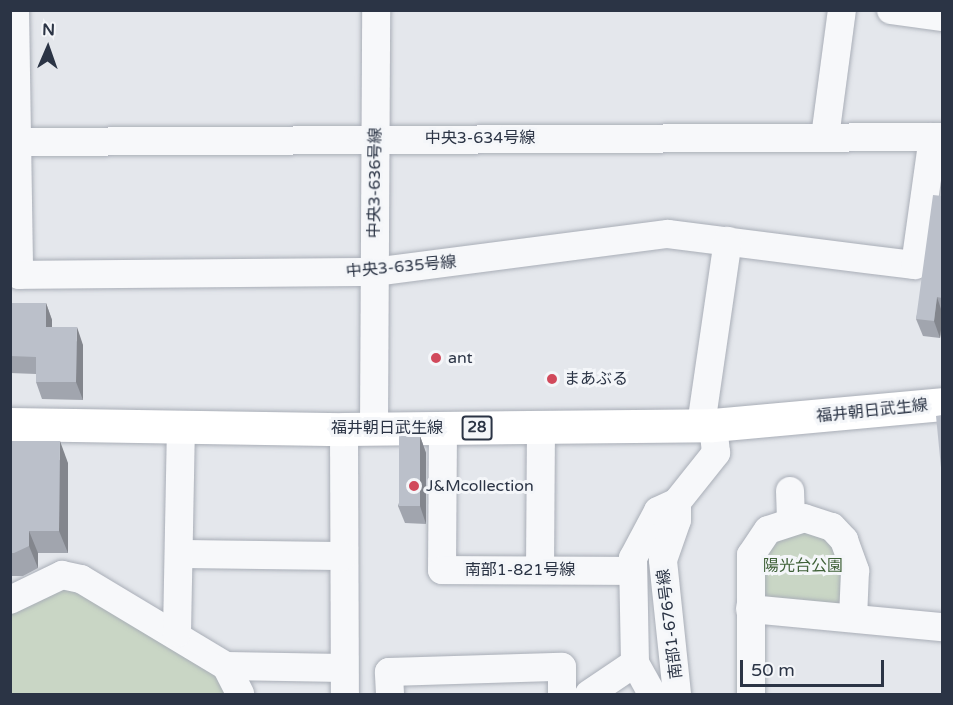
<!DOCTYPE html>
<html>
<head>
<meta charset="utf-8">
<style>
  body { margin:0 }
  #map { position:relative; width:953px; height:705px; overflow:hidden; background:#e4e7ec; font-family:"Varela Round","Noto Sans JP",sans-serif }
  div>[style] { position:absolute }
  .green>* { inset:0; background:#c9d6c5 }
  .roads { filter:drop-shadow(0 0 2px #a9aeb7) drop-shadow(0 0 2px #a9aeb7) }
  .minor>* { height:28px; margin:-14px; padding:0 14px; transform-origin:14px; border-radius:14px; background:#f7f8fa }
  .major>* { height:33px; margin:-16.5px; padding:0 16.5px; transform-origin:16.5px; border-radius:16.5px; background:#fff }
  .wall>* { inset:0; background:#a1a5ae }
  .shaded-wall>* { inset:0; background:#83868d }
  .building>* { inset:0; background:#bbc0ca; transform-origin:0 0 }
  .dots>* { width:16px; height:16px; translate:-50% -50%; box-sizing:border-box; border:3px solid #f4f6f9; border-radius:50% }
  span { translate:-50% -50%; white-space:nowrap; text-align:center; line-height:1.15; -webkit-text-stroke:6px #f4f6f9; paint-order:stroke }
  .shield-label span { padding:2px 4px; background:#f4f6f9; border:2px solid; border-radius:4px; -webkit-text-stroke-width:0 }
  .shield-label { font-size:15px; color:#2b3445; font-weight:700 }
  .street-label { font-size:16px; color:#2b3445 }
  .poi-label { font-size:16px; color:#2b3445 }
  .left { translate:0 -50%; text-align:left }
  .park-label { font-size:16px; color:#3f6138 }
  .frame { position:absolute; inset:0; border:12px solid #2b3445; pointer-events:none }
  .north { position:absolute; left:18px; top:18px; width:60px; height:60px; -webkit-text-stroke:4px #f4f6f9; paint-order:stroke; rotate:2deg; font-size:16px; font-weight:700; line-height:24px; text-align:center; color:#2b3445 }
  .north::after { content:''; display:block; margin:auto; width:21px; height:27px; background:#2b3445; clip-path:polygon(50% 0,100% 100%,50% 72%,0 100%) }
  .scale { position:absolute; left:740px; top:660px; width:144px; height:27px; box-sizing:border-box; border:3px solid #2b3445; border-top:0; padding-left:8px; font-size:18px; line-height:21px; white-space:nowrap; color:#2b3445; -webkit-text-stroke:4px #f4f6f9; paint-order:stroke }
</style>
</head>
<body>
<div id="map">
  <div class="green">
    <div style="clip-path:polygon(817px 528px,846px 559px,839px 608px,762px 601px,764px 545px)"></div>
    <div style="clip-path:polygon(79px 587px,213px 669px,232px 694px,11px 694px,11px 612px,41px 592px)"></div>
  </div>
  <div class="roads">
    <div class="minor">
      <div style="left:15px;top:10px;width:265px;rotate:89.1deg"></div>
      <div style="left:19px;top:275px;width:355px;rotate:-0.5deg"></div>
      <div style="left:374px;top:272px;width:296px;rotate:-7.4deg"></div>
      <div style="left:668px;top:234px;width:249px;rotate:7.2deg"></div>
      <div style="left:915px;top:265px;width:129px;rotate:-82deg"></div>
      <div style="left:891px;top:10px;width:51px;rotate:7.8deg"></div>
      <div style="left:825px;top:137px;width:128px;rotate:-82.4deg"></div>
      <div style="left:18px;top:142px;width:924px;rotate:-0.31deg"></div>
      <div style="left:701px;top:425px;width:186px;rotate:-81.7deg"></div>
      <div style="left:374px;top:428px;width:418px;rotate:-89.7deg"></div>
      <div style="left:443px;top:428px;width:142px;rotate:90.4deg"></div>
      <div style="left:442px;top:570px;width:189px;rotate:0.3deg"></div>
      <div style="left:344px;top:429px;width:265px;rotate:89.8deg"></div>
      <div style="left:790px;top:491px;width:28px;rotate:88deg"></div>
      <div style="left:179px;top:554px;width:164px;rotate:0.7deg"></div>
      <div style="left:540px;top:569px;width:142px;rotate:-89.6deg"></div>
      <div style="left:10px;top:600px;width:58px;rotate:-25.7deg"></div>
      <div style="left:62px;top:575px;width:19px;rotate:12deg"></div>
      <div style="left:81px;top:579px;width:169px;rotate:31deg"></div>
      <div style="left:226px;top:666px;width:31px;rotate:63deg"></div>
      <div style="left:750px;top:609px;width:193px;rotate:5.4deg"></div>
      <div style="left:177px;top:633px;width:205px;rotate:-88.9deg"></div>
      <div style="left:635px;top:663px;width:35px;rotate:61deg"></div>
      <div style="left:226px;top:666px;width:118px;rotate:1deg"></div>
      <div style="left:390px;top:694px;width:22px;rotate:-93deg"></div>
      <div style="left:389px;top:672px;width:173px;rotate:-1.7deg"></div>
      <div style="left:562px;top:667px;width:27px;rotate:90deg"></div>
      <div style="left:589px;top:694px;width:55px;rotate:-34deg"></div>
      <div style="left:635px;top:663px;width:105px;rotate:-91.1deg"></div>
      <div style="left:633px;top:558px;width:53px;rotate:-62deg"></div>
      <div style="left:658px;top:511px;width:21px;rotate:-25deg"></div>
      <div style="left:677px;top:694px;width:135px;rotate:-96deg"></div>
      <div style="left:663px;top:560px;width:42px;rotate:-70.7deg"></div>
      <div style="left:677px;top:520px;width:18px;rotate:-90deg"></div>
      <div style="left:677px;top:502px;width:63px;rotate:-51.5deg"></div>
      <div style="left:716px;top:453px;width:28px;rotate:-96deg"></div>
      <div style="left:751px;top:694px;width:139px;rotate:-90deg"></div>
      <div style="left:751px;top:555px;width:30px;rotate:-56deg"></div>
      <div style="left:768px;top:530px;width:38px;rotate:-18deg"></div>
      <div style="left:804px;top:518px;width:29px;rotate:18deg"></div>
      <div style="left:832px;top:527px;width:18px;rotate:47deg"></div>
      <div style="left:844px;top:540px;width:33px;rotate:70deg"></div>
      <div style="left:855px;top:571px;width:47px;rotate:92.4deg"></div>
    </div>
    <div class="major">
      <div style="left:10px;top:424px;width:334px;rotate:0.9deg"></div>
      <div style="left:344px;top:429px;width:369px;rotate:-0.6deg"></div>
      <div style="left:713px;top:425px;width:230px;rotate:-5.2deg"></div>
    </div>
  </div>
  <div class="wall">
    <div style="clip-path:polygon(942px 196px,942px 321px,940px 338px,923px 336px,916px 319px)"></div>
    <div style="clip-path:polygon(10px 303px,46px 303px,52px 320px,52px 327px,83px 345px,83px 400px,42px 399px,36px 382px,36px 374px,10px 373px)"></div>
    <div style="clip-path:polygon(420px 436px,426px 453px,426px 524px,405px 523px,398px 506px)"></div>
    <div style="clip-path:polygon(10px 441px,68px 463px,68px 553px,38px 553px,38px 568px,23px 576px,10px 576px)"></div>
  </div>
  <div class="shaded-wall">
    <div style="clip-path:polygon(937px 297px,942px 312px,942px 321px,940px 338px,934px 321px)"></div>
    <div style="clip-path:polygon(46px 303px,52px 320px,52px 344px,46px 327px)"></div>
    <div style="clip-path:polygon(77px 327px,83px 345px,83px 400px,76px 382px)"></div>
    <div style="clip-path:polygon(420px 436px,426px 453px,426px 524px,420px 506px)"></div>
    <div style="clip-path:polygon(60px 441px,68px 463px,68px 553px,59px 531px)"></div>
    <div style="clip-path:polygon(29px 531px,38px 553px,38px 568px,29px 546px)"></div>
  </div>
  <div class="building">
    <div style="clip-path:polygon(933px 195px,942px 196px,942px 298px,937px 297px,934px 321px,916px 319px)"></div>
    <div style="clip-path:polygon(10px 303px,46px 303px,46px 327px,77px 327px,76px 382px,36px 382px,36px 357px,10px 356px)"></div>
    <div style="clip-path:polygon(942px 415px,942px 478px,936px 416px)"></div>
    <div style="left:399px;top:436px;width:21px;height:70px"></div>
    <div style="clip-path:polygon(10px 441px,60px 441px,59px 531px,29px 531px,29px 546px,14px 553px,10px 553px)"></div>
  </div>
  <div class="dots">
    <div style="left:436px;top:358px;background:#d1495b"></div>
    <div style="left:552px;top:379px;background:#d1495b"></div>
    <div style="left:414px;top:486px;background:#d1495b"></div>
  </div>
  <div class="shield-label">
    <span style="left:477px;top:428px">28</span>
  </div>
  <div class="street-label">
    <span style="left:480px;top:138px">中央3-634号線</span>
    <span style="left:375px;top:183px;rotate:-89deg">中央3-636号線</span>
    <span style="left:401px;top:267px;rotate:-5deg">中央3-635号線</span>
    <span style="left:872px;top:411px;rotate:-6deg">福井朝日武生線</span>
    <span style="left:387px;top:428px">福井朝日武生線</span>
    <span style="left:520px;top:570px">南部1-821号線</span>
    <span style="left:670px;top:624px;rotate:-97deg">南部1-676号線</span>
  </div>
  <div class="poi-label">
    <span class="left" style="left:448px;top:358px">ant</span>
    <span class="left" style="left:564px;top:379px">まあぶる</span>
    <span class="left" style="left:426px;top:486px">J&amp;Mcollection</span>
  </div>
  <div class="park-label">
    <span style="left:803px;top:566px">陽光台公園</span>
  </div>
  <div class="frame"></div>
  <div class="north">N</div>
  <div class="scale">50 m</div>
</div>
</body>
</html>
